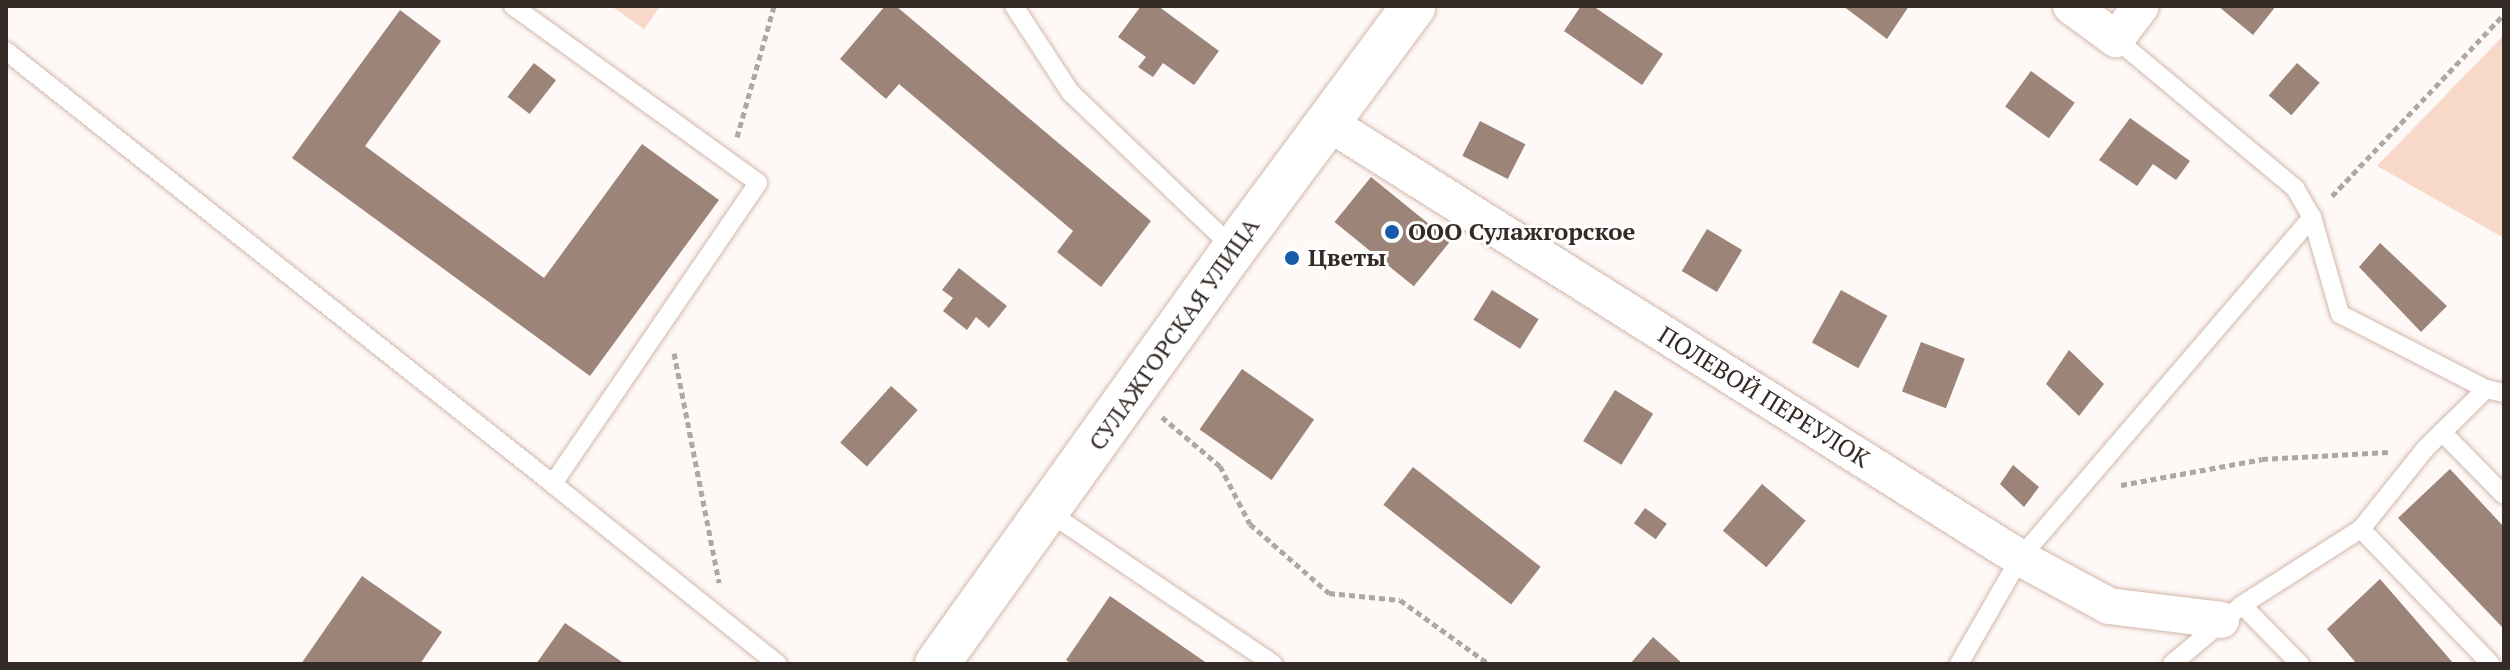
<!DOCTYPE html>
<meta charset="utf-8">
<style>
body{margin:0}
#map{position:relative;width:2510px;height:670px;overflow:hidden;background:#fef8f6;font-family:"PT Serif",serif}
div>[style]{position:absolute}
.green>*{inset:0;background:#f8d8c9}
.building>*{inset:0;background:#9d8478;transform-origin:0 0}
.path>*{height:5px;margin-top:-2.5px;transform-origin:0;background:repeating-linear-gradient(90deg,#aea7a4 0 6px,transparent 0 10px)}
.roads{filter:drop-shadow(0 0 2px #d2b7aa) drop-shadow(0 0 2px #d2b7aa)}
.lane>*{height:18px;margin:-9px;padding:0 9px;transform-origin:9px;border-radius:9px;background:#fff}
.street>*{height:36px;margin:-18px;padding:0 18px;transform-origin:18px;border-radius:18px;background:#fff}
.secondary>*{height:44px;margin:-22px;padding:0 22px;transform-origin:22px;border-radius:22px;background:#fff}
.dots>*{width:22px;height:22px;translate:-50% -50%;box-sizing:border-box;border:4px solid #fff;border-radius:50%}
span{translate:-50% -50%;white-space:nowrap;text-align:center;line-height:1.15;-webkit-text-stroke:6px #fff;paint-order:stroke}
.poi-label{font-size:24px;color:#352b26;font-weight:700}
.left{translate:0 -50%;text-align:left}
.street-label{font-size:24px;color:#352b26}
.frame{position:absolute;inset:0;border:8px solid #352b26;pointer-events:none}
</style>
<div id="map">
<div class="green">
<div style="clip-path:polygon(611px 6px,660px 6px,644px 29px)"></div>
<div style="clip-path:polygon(2504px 35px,2504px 238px,2377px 166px)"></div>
</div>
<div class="building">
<div style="clip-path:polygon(885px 6px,896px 6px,1151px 221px,1101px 287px,1057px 252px,1073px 231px,899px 84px,886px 99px,840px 59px)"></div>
<div style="clip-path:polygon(1141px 6px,1158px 6px,1219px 51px,1194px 85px,1163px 63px,1153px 77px,1138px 67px,1146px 57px,1118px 37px)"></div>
<div style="clip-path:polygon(1581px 6px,1593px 6px,1663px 54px,1642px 85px,1564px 31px)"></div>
<div style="clip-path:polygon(1843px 6px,1909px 6px,1887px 39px)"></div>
<div style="clip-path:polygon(2218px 6px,2276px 6px,2253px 35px)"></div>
<div style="clip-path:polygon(400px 10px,441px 41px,365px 146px,544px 278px,642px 144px,719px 200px,590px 376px,292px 158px)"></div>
<div style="left:534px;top:63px;width:28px;height:43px;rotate:38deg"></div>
<div style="left:2297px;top:63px;width:30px;height:43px;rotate:41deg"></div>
<div style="left:2031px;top:71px;width:54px;height:44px;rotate:36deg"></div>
<div style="clip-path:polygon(2130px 118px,2190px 161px,2176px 180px,2153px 164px,2137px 186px,2099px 160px)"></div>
<div style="left:1480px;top:121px;width:51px;height:39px;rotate:27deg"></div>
<div style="left:1371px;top:177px;width:102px;height:58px;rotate:39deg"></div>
<div style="left:1707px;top:229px;width:41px;height:49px;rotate:31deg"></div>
<div style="clip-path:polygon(2380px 243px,2447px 306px,2421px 332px,2359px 267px)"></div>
<div style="clip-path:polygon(959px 268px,1007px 306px,989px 328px,976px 317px,967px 330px,943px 311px,953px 298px,942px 290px)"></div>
<div style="left:1492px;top:290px;width:55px;height:35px;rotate:32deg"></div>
<div style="left:1841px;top:290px;width:53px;height:60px;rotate:29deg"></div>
<div style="left:1921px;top:342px;width:47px;height:53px;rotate:21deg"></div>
<div style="clip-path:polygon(2069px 350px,2104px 384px,2079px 416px,2046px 384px)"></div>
<div style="left:1242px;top:369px;width:88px;height:74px;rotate:35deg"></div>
<div style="left:891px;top:386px;width:36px;height:76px;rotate:42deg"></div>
<div style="left:1615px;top:390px;width:45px;height:60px;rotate:32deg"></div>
<div style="clip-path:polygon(2013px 465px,2039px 487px,2024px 507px,2000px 484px)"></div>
<div style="left:1413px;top:467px;width:162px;height:48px;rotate:38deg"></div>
<div style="clip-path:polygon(2450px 469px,2504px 527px,2504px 629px,2398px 518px)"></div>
<div style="left:1762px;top:484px;width:57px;height:61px;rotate:40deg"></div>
<div style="left:1645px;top:508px;width:27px;height:19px;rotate:36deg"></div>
<div style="clip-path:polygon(362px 576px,442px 632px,420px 664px,301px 664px)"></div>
<div style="clip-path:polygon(2380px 579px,2454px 664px,2357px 664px,2327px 629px)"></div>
<div style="clip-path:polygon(1110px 596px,1208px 664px,1072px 664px,1066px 660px)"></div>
<div style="clip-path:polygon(565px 623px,625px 664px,536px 664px)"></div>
<div style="clip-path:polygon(1653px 637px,1683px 664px,1630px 664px)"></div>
</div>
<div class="path">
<div style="left:737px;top:137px;width:136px;rotate:-74.2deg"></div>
<div style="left:2332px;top:196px;width:250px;rotate:-46.6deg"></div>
<div style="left:674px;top:353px;width:234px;rotate:78.9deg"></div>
<div style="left:1162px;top:417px;width:76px;rotate:40.2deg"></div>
<div style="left:1220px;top:466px;width:65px;rotate:62.7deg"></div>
<div style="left:1250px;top:524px;width:105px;rotate:41.1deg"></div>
<div style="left:1329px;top:593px;width:71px;rotate:5.6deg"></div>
<div style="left:1400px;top:600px;width:110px;rotate:35.7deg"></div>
<div style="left:2121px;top:485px;width:143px;rotate:-10.4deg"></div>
<div style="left:2262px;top:459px;width:126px;rotate:-3.2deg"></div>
</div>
<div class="roads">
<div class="lane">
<div style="left:513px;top:6px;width:302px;rotate:35.8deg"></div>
<div style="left:758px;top:183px;width:364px;rotate:124.3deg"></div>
<div style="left:553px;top:484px;width:288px;rotate:38.7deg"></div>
<div style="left:1014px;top:6px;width:104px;rotate:56.8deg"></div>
<div style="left:1071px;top:93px;width:226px;rotate:43.7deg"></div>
<div style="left:2116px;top:39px;width:233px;rotate:39.8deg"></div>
<div style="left:2295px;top:188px;width:34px;rotate:60deg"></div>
<div style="left:2312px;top:217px;width:101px;rotate:73.9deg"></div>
<div style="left:2340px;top:314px;width:164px;rotate:27.2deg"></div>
<div style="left:6px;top:51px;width:698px;rotate:38.36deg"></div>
<div style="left:2442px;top:432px;width:88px;rotate:45.5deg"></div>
<div style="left:1047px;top:511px;width:273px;rotate:34.1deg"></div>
<div style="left:2361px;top:529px;width:187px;rotate:46.1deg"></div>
<div style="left:2242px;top:605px;width:83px;rotate:45.5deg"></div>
<div style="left:1959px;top:664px;width:122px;rotate:-60.1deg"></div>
<div style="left:2020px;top:558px;width:449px;rotate:-49.4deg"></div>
<div style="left:2172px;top:664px;width:92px;rotate:-40.1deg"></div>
<div style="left:2242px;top:605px;width:141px;rotate:-32.6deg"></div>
<div style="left:2361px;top:529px;width:102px;rotate:-51.3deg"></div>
<div style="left:2425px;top:449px;width:86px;rotate:-44.5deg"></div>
<div style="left:2486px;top:389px;width:18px;rotate:13deg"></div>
</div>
<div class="street">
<div style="left:2071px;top:6px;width:56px;rotate:36.3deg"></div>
<div style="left:2116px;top:39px;width:41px;rotate:-52.9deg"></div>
<div style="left:1327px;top:122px;width:819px;rotate:32.18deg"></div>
<div style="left:2020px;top:558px;width:101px;rotate:28.3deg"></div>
<div style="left:2109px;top:606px;width:113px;rotate:7.1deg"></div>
</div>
<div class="secondary">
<div style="left:937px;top:664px;width:510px;rotate:-54.41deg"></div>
<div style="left:1234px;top:249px;width:302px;rotate:-53.5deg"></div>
</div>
</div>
<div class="dots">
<div style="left:1392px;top:232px;background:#165aaa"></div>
<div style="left:1292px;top:258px;background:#165aaa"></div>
</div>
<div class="poi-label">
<span class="left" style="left:1408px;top:232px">ООО Сулажгорское</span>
<span class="left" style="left:1308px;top:258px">Цветы</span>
</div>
<div class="street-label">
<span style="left:1174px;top:334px;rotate:-55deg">СУЛАЖГОРСКАЯ УЛИЦА</span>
<span style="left:1764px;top:397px;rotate:32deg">ПОЛЕВОЙ ПЕРЕУЛОК</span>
</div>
<div class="frame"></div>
</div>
